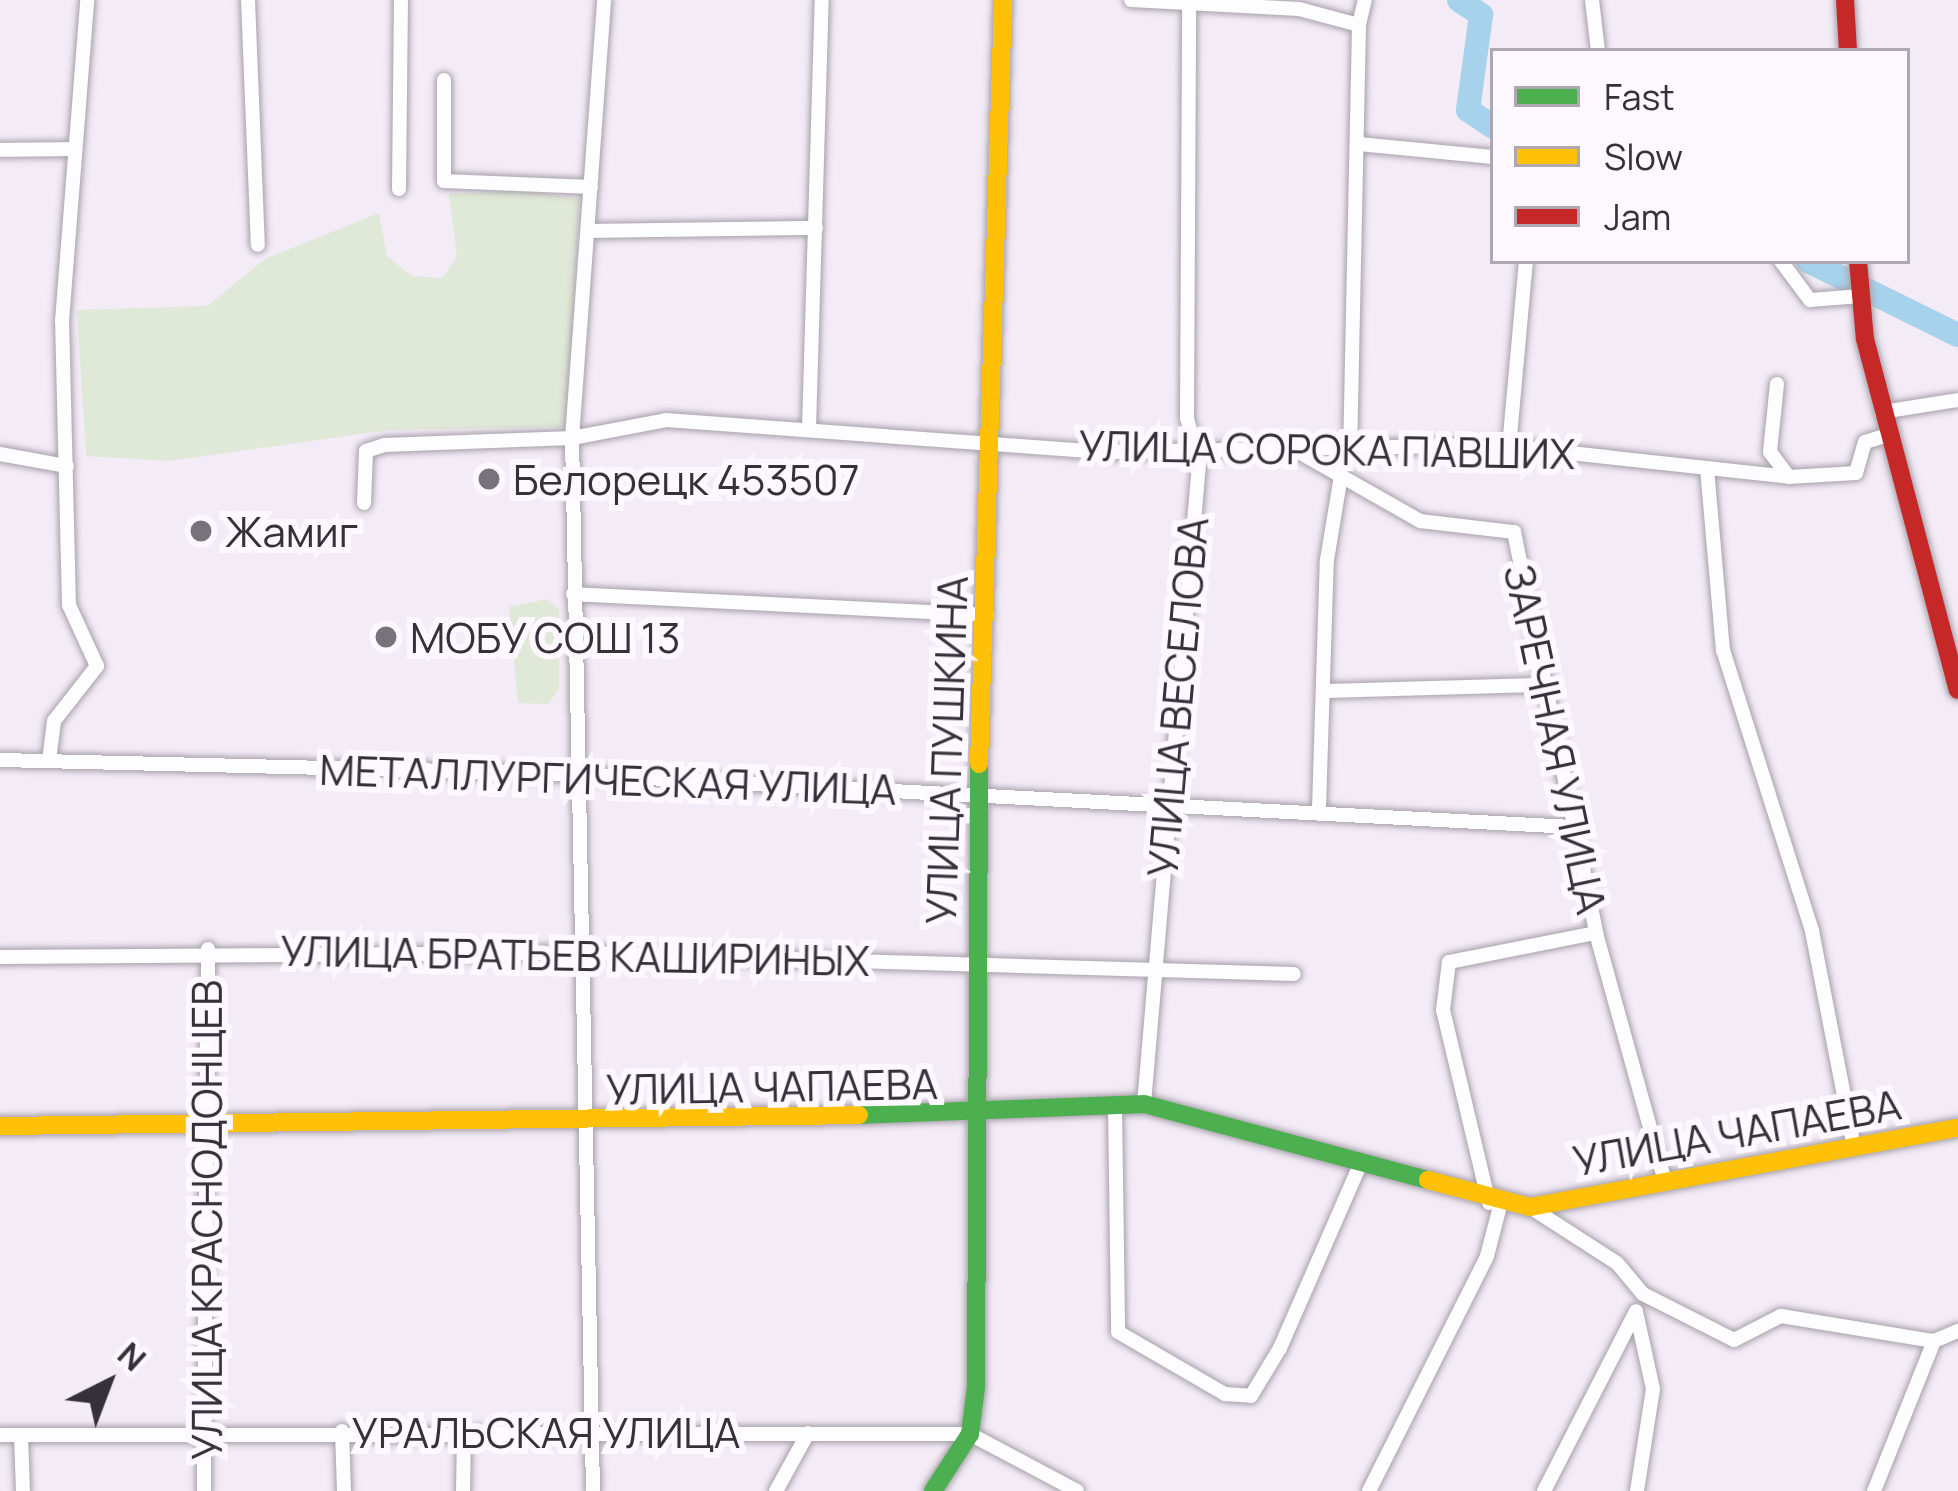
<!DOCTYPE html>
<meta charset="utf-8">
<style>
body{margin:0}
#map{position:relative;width:1958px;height:1491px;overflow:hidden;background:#f3ebf6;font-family:Manrope,sans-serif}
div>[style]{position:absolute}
.green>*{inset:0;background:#e0e8d7}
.river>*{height:24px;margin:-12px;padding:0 12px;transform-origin:12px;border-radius:12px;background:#a7d2eb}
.roads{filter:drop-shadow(0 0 3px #a7a1aa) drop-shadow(0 0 3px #a7a1aa)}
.street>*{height:14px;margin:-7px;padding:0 7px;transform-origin:7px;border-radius:7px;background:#fdfcfe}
.fast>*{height:18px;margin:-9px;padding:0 9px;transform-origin:9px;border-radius:9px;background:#4caf50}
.slow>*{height:18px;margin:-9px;padding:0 9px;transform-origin:9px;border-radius:9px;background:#ffc107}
.jam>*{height:18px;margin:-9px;padding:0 9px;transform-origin:9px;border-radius:9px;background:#c62828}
.dots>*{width:33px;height:33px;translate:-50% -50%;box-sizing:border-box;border:6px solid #fdf7ff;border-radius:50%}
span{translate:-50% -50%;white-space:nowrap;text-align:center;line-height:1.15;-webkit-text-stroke:12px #fdf7ff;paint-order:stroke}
.street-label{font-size:42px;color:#363138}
.poi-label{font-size:42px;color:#363138}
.left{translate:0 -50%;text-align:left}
.legend{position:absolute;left:1490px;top:48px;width:420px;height:216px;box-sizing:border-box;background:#fdf7ff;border:3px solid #ada8af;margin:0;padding:15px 21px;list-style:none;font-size:36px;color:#363138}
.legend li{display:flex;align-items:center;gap:24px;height:60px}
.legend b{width:60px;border:3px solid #ada8af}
.north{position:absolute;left:48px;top:1323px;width:120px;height:120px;-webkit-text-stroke:9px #fdf7ff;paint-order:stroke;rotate:42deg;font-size:33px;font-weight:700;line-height:48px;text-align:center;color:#363138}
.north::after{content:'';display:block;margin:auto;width:42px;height:54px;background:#363138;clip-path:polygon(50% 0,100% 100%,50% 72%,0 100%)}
</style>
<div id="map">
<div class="green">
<div style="clip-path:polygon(524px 191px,579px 199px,568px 427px,389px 430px,169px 461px,86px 456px,77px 310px,207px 306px,265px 259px,379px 213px,387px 256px,412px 276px,442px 278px,457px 257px,449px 194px)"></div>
<div style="clip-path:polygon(547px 599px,559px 609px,559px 689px,548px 704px,518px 703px,509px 607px)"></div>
</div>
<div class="river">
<div style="left:1459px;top:0;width:27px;rotate:34deg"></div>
<div style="left:1481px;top:15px;width:96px;rotate:97.8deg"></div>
<div style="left:1468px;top:110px;width:30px;rotate:34deg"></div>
<div style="left:1808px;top:261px;width:167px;rotate:26.3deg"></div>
</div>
<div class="roads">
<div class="street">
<div style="left:248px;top:0;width:245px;rotate:87.7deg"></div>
<div style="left:1131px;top:0;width:168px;rotate:3.1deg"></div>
<div style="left:1299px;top:9px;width:62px;rotate:14.9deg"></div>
<div style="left:1359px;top:25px;width:422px;rotate:91.2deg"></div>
<div style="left:1592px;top:0;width:51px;rotate:83.3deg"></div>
<div style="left:1359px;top:25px;width:26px;rotate:-77deg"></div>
<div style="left:444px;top:80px;width:101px;rotate:90deg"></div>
<div style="left:444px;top:181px;width:147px;rotate:2.3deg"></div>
<div style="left:1358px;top:144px;width:136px;rotate:5.5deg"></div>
<div style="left:0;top:150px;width:70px;rotate:-0.8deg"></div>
<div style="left:399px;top:189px;width:189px;rotate:-89.4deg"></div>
<div style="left:591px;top:231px;width:225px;rotate:-0.8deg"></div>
<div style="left:1781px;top:261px;width:49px;rotate:53.4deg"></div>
<div style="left:1810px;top:300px;width:51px;rotate:-4.5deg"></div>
<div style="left:1777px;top:384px;width:68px;rotate:95.9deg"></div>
<div style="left:1770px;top:452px;width:31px;rotate:53deg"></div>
<div style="left:1882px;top:412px;width:77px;rotate:-9deg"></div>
<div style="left:809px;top:428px;width:428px;rotate:-88.3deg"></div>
<div style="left:1509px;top:447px;width:187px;rotate:-84.8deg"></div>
<div style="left:1297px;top:451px;width:142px;rotate:29.6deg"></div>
<div style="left:1420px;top:521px;width:95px;rotate:6.7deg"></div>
<div style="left:1514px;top:532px;width:409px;rotate:78.4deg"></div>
<div style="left:1596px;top:933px;width:255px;rotate:74.5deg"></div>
<div style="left:0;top:454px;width:68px;rotate:10.2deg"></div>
<div style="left:1707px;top:468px;width:183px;rotate:85deg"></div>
<div style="left:1723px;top:650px;width:295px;rotate:72.4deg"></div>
<div style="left:1812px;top:931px;width:220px;rotate:79deg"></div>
<div style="left:364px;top:503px;width:52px;rotate:-87.8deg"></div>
<div style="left:366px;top:451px;width:19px;rotate:-18deg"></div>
<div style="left:384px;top:445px;width:188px;rotate:-2.1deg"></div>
<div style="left:572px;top:438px;width:96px;rotate:-10.8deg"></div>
<div style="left:666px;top:420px;width:441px;rotate:4.2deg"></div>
<div style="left:1106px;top:452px;width:390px;rotate:-1deg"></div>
<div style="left:1496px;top:445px;width:295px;rotate:6.2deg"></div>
<div style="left:1789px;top:477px;width:67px;rotate:-3.4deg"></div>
<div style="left:1856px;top:473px;width:32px;rotate:-74deg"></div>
<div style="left:1865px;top:442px;width:24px;rotate:-17deg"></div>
<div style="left:573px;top:594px;width:414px;rotate:2.9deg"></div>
<div style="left:1324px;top:691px;width:215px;rotate:-1.6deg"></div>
<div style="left:0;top:760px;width:571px;rotate:1.4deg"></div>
<div style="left:571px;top:774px;width:1003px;rotate:3.03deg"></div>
<div style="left:49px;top:761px;width:40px;rotate:-82.9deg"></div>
<div style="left:54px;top:721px;width:70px;rotate:-52deg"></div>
<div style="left:97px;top:666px;width:67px;rotate:-114.7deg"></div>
<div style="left:69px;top:605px;width:284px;rotate:-91.4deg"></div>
<div style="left:62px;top:321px;width:322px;rotate:-85.5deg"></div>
<div style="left:1319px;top:808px;width:248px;rotate:-88.2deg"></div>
<div style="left:1327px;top:560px;width:86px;rotate:-80.6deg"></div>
<div style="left:0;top:957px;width:580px;rotate:-0.4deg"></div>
<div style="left:580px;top:953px;width:714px;rotate:1.68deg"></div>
<div style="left:1144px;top:1104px;width:642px;rotate:-85.09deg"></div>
<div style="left:1199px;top:464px;width:48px;rotate:-104.6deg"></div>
<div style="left:1187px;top:418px;width:414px;rotate:-89.7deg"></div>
<div style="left:1115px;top:1106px;width:226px;rotate:89.2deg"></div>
<div style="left:1118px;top:1332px;width:124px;rotate:30.1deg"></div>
<div style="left:1225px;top:1394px;width:26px;rotate:4deg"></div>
<div style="left:1251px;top:1396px;width:56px;rotate:-58.9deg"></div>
<div style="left:1280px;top:1348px;width:202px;rotate:-66.4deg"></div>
<div style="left:1489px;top:1203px;width:198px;rotate:-103.4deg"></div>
<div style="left:1443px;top:1010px;width:48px;rotate:-82.9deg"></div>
<div style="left:1449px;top:962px;width:150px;rotate:-11.2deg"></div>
<div style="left:1530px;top:1207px;width:103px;rotate:32.8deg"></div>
<div style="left:1617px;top:1263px;width:40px;rotate:50deg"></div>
<div style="left:1643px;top:1294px;width:102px;rotate:26.8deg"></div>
<div style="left:1734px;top:1340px;width:53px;rotate:-27.1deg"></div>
<div style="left:1781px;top:1316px;width:155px;rotate:9.3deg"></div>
<div style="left:342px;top:1431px;width:60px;rotate:88.1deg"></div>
<div style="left:0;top:1435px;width:970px;rotate:-0.06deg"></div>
<div style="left:970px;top:1434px;width:121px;rotate:28deg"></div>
<div style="left:21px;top:1435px;width:56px;rotate:88deg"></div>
<div style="left:204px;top:1491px;width:542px;rotate:-89.58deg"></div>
<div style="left:463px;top:1491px;width:58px;rotate:-89deg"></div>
<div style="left:593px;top:1491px;width:1053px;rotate:-91.14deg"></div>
<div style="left:572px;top:438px;width:439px;rotate:-85.8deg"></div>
<div style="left:776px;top:1491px;width:66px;rotate:-61.1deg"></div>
<div style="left:1369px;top:1491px;width:263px;rotate:-63.3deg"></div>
<div style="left:1487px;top:1256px;width:52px;rotate:-75.4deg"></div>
<div style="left:1544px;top:1491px;width:202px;rotate:-62.9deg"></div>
<div style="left:1637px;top:1491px;width:103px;rotate:-81.1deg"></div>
<div style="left:1653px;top:1389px;width:75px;rotate:-102.4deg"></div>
<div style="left:1874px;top:1491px;width:162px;rotate:-68.2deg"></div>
<div style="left:1934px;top:1341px;width:26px;rotate:-23deg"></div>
</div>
<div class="fast">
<div style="left:859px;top:1115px;width:285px;rotate:-2.2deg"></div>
<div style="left:1144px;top:1104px;width:294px;rotate:15deg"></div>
<div style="left:933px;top:1491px;width:68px;rotate:-57deg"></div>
<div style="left:970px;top:1434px;width:47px;rotate:-82.7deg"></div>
<div style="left:976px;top:1387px;width:623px;rotate:-89.72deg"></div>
</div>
<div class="slow">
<div style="left:979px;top:764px;width:764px;rotate:-88.2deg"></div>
<div style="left:0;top:1126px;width:859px;rotate:-0.73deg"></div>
<div style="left:1428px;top:1180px;width:106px;rotate:14.8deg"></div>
<div style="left:1530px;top:1207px;width:435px;rotate:-10.5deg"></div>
</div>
<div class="jam">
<div style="left:1845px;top:0;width:51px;rotate:86.6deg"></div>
<div style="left:1858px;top:261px;width:78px;rotate:84.9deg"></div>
<div style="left:1865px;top:339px;width:363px;rotate:75.2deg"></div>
</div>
</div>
<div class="dots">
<div style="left:489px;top:479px;background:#78727a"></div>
<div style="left:201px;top:531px;background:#78727a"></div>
<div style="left:386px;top:637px;background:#78727a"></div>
</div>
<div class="street-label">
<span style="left:1327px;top:449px;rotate:1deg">УЛИЦА СОРОКА ПАВШИХ</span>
<span style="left:1177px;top:697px;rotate:-85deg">УЛИЦА ВЕСЕЛОВА</span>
<span style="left:1556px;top:739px;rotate:78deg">ЗАРЕЧНАЯ УЛИЦА</span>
<span style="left:946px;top:750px;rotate:-88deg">УЛИЦА ПУШКИНА</span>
<span style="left:608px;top:779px;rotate:2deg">МЕТАЛЛУРГИЧЕСКАЯ УЛИЦА</span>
<span style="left:575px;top:955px;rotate:1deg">УЛИЦА БРАТЬЕВ КАШИРИНЫХ</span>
<span style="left:772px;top:1086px;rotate:-1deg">УЛИЦА ЧАПАЕВА</span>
<span style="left:1737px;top:1132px;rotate:-10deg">УЛИЦА ЧАПАЕВА</span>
<span style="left:206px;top:1220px;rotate:-90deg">УЛИЦА КРАСНОДОНЦЕВ</span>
<span style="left:546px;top:1432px">УРАЛЬСКАЯ УЛИЦА</span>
</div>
<div class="poi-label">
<span class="left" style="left:513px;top:479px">Белорецк 453507</span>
<span class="left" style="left:225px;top:531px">Жамиг</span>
<span class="left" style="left:410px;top:637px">МОБУ СОШ 13</span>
</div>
<ul class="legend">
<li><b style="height:15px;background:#4caf50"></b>Fast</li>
<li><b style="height:15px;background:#ffc107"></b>Slow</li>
<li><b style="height:15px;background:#c62828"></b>Jam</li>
</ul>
<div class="north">N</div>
</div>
